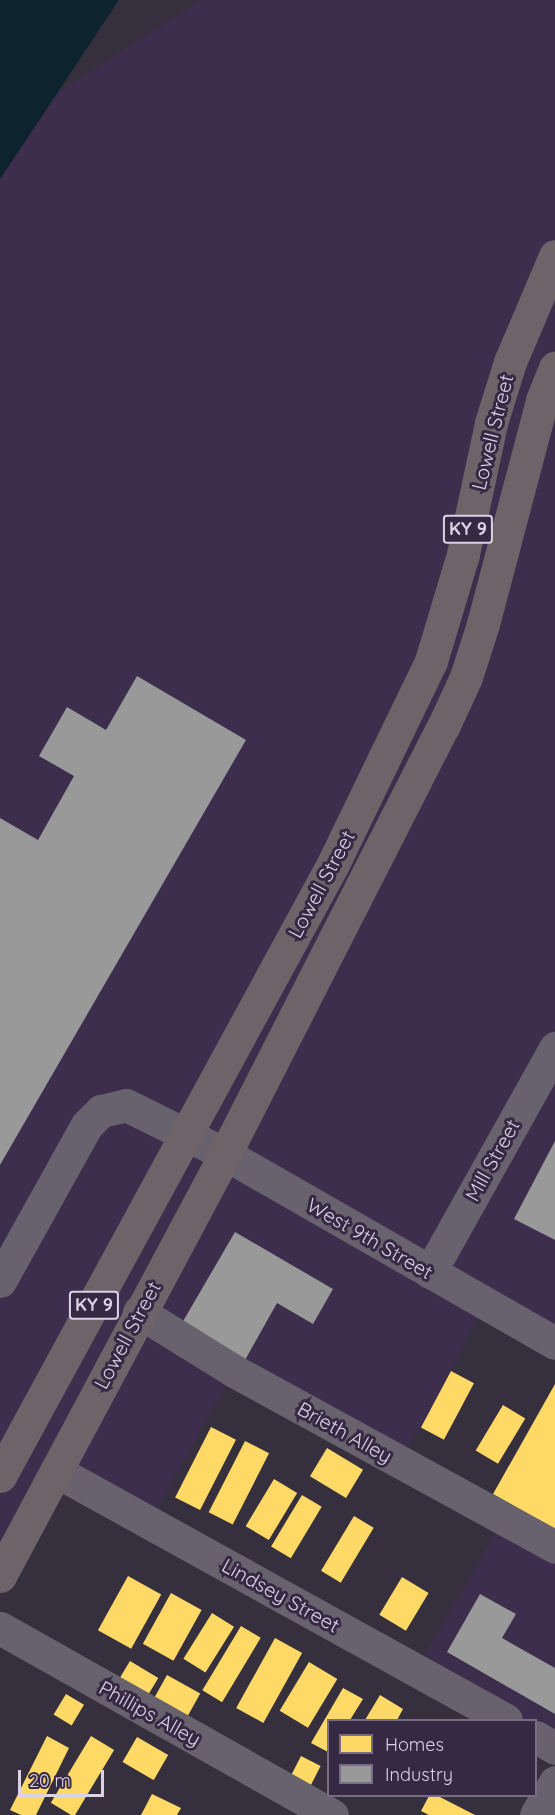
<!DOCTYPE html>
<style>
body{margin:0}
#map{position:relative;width:555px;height:1815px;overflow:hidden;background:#362f3e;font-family:Quicksand,sans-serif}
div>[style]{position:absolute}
.built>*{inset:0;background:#3d2e4d}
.water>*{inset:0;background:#0d242f}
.homes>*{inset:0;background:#ffd966;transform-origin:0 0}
.industry>*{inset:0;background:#999}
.minor>*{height:33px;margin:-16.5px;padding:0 16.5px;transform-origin:16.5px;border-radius:16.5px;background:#67626d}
.major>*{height:33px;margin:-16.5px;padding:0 16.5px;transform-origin:16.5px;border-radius:16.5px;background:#6e6368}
span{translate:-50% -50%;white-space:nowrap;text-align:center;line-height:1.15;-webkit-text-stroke:6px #362944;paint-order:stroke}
.shield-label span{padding:2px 4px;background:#362944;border:2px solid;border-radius:4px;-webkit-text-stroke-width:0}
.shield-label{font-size:18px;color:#dbd3e5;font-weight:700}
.street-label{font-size:20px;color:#dbd3e5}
.legend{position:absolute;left:327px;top:1719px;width:210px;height:78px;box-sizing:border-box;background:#362944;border:2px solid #786d84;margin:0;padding:8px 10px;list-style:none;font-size:18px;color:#dbd3e5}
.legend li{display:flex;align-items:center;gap:12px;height:30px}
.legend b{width:30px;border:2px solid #786d84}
.scale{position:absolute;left:18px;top:1770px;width:86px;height:27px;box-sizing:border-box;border:3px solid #dbd3e5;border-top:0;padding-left:8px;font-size:18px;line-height:21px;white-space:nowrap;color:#dbd3e5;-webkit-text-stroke:4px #362944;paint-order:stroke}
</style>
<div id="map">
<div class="built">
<div style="clip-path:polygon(201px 0,555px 0,555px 1343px,484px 1306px,421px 1427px,401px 1455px,234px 1371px,149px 1523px,56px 1471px,0 1576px,0 179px,59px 92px)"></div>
<div style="clip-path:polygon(555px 1384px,555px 1748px,536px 1737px,536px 1720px,506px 1720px,416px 1670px,504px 1519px,493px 1494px)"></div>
</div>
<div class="water">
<div style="clip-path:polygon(0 0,119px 0,0 179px)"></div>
</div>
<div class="homes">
<div style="left:451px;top:1371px;width:26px;height:64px;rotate:28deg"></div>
<div style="clip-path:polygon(555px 1384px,555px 1529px,493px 1494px)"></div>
<div style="left:503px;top:1405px;width:26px;height:53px;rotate:31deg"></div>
<div style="left:211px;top:1427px;width:28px;height:79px;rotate:27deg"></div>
<div style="left:245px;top:1441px;width:27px;height:80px;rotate:27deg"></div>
<div style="left:327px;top:1448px;width:42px;height:33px;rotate:31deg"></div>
<div style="left:274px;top:1479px;width:27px;height:55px;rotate:31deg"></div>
<div style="left:302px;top:1495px;width:23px;height:60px;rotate:31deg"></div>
<div style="left:354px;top:1516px;width:23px;height:64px;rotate:31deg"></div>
<div style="left:128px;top:1576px;width:38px;height:62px;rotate:29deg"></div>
<div style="left:402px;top:1577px;width:31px;height:44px;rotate:31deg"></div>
<div style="left:171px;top:1593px;width:35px;height:58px;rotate:29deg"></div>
<div style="left:212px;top:1613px;width:26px;height:54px;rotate:32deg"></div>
<div style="left:241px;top:1626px;width:23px;height:75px;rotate:31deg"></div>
<div style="left:275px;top:1638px;width:31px;height:80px;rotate:29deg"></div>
<div style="left:130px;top:1661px;width:33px;height:29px;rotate:31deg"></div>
<div style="left:309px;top:1662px;width:33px;height:57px;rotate:31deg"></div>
<div style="left:167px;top:1675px;width:38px;height:39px;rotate:29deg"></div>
<div style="clip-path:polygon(343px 1688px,363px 1699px,350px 1720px,328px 1720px,328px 1752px,311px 1743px)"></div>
<div style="left:66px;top:1694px;width:21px;height:24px;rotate:31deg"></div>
<div style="clip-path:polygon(380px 1695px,403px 1709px,397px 1720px,365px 1720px)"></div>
<div style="clip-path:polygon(47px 1736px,69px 1748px,36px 1815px,21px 1815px,10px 1810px)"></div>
<div style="left:91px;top:1736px;width:27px;height:78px;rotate:31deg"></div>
<div style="left:137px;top:1737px;width:36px;height:29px;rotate:30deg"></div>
<div style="left:301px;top:1756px;width:22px;height:34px;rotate:27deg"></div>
<div style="clip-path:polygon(152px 1794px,181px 1808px,177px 1815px,141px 1815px)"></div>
<div style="clip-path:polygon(429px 1796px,438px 1796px,475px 1815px,429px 1815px,421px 1811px)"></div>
</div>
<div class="industry">
<div style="clip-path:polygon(137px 676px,246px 740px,0 1165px,0 818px,38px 840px,74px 776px,39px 756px,67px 707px,106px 730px)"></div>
<div style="clip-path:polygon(555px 1141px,555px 1240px,514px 1219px)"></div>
<div style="clip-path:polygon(235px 1232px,333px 1289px,313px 1324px,277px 1303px,245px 1360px,182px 1323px)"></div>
<div style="clip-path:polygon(480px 1594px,516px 1614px,502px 1638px,555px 1668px,555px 1714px,447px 1652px)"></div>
</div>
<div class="minor">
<div style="left:430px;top:1272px;width:257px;rotate:-60.8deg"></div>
<div style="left:0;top:1281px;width:179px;rotate:-60.9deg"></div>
<div style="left:87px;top:1125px;width:20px;rotate:-45deg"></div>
<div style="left:101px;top:1111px;width:26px;rotate:-13deg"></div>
<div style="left:126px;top:1105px;width:110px;rotate:26.3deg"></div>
<div style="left:225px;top:1154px;width:380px;rotate:29.8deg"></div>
<div style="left:139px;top:1312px;width:112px;rotate:31.8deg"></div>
<div style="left:234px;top:1371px;width:366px;rotate:28.7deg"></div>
<div style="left:56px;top:1471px;width:514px;rotate:28.96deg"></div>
<div style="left:0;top:1628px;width:381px;rotate:29.4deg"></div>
<div style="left:536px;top:1737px;width:22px;rotate:30deg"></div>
<div style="left:536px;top:1815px;width:38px;rotate:-60deg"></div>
</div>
<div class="major">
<div style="left:0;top:1476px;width:697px;rotate:-61.45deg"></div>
<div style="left:333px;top:864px;width:225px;rotate:-64.2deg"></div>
<div style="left:431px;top:661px;width:112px;rotate:-73.3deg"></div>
<div style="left:463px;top:554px;width:134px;rotate:-77.9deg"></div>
<div style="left:491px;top:423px;width:64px;rotate:-72.7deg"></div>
<div style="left:510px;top:362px;width:115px;rotate:-67deg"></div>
<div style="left:0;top:1576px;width:478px;rotate:-61.9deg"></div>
<div style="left:225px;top:1154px;width:479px;rotate:-63deg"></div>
<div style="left:443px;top:727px;width:55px;rotate:-65.3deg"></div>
<div style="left:466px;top:677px;width:56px;rotate:-72.2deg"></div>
<div style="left:483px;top:624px;width:232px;rotate:-75.2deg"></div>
<div style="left:542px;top:400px;width:35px;rotate:-68deg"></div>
</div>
<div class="shield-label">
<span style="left:468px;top:529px">KY 9</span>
<span style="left:94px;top:1305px">KY 9</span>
</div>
<div class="street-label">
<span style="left:492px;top:432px;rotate:-76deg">Lowell Street</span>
<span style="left:321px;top:884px;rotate:-62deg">Lowell Street</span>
<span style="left:492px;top:1160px;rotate:-61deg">Mill Street</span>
<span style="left:370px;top:1238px;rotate:30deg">West 9th Street</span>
<span style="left:127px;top:1335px;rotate:-62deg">Lowell Street</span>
<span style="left:345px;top:1432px;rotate:29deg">Brieth Alley</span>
<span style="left:281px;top:1595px;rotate:29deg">Lindsey Street</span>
<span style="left:150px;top:1713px;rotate:29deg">Phillips Alley</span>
</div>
<ul class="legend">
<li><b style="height:16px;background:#ffd966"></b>Homes</li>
<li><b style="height:16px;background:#999"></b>Industry</li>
</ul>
<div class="scale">20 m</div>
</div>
